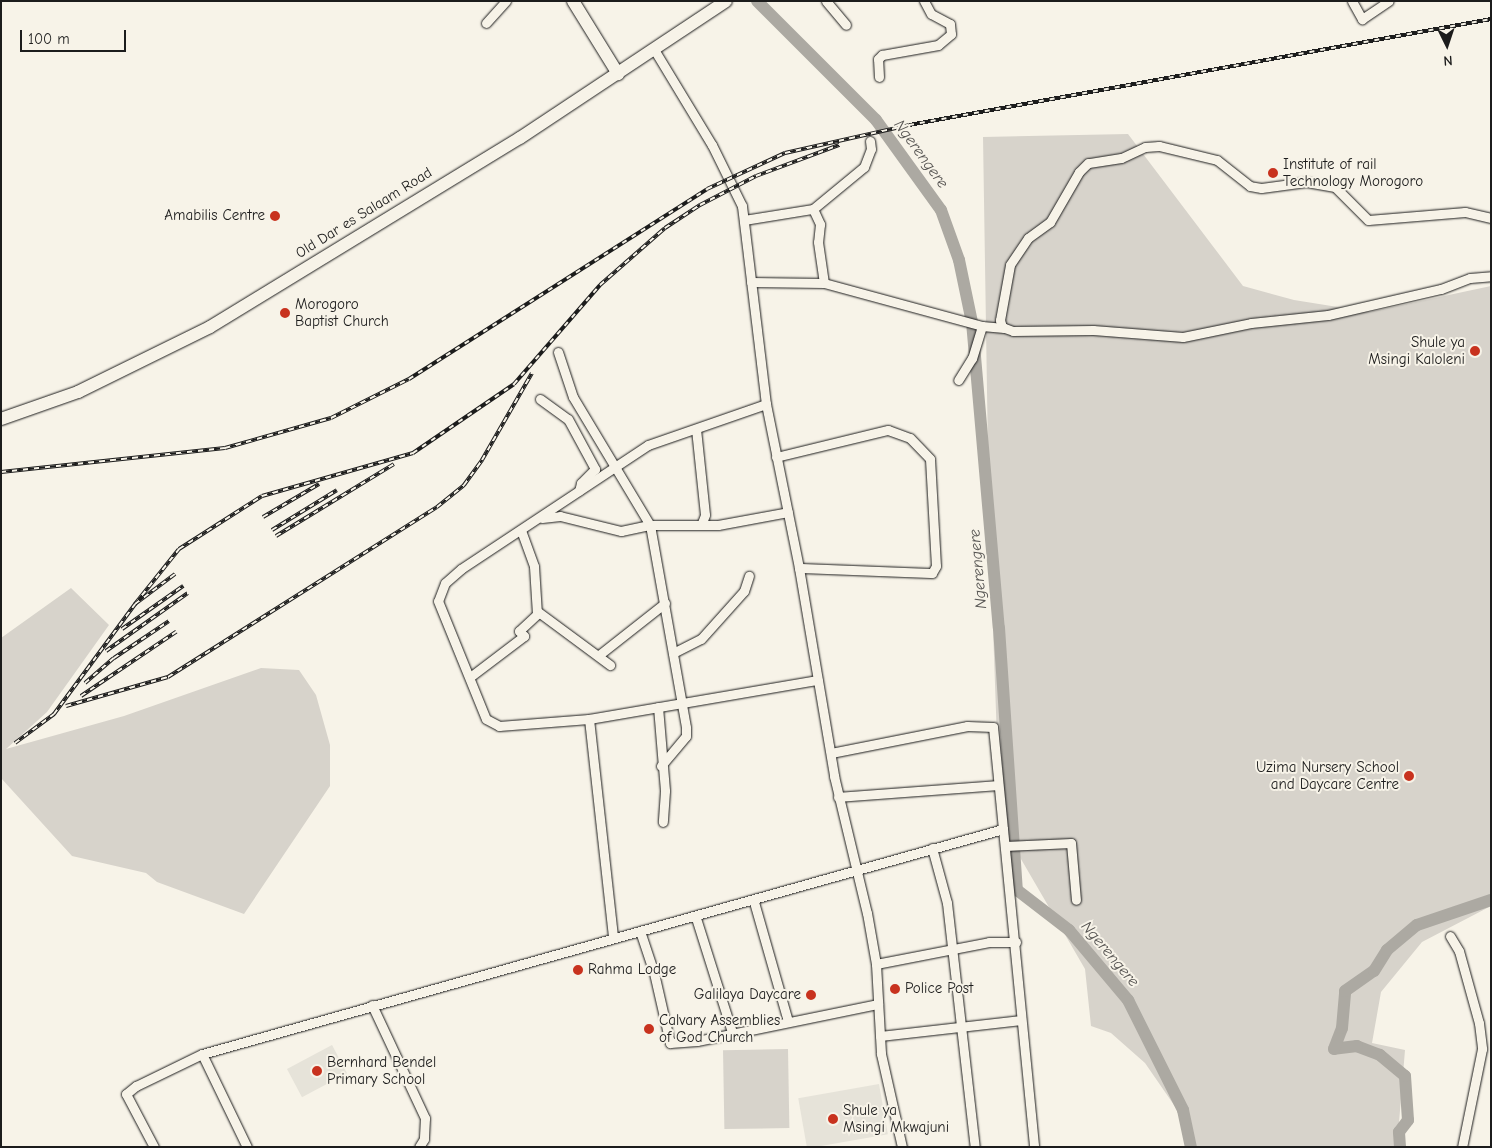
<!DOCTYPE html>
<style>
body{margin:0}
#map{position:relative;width:1492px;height:1148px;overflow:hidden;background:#f7f3e8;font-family:"Comic Neue",sans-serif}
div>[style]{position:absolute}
.built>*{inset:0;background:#e6e3d9;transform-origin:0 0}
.green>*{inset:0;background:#d7d3cb;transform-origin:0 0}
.river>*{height:12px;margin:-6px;padding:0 6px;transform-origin:6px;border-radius:6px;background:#aca9a2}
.roads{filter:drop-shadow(0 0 1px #1c1c1c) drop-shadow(0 0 1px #1c1c1c)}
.street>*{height:9px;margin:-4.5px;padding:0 4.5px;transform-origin:4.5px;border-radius:4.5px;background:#f7f3e8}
.secondary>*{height:12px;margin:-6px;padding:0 6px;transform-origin:6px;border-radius:6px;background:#f7f3e8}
.rail>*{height:4px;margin-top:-2px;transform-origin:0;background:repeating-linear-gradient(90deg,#f7f3e8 0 5.5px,#1c1c1c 0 11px);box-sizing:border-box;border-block:1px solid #1c1c1c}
.dots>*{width:14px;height:14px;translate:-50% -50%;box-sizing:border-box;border:2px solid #f7f3e8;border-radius:50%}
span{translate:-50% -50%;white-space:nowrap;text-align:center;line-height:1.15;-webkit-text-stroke:4px #f7f3e8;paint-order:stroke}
.poi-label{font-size:15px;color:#1c1c1c}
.left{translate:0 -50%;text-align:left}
.right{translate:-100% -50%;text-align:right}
.street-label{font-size:15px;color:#1c1c1c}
.water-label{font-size:16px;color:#565452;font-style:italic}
.frame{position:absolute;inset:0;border:2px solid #1c1c1c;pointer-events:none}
.north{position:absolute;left:1422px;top:20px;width:50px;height:50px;-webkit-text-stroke:4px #f7f3e8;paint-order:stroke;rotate:176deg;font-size:14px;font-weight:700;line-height:20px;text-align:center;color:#1c1c1c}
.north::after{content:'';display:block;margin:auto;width:18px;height:22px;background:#1c1c1c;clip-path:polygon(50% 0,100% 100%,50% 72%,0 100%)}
.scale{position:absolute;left:20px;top:30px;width:106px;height:22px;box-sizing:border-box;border:2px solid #1c1c1c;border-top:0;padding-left:6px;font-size:15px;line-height:18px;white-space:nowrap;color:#1c1c1c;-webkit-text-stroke:4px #f7f3e8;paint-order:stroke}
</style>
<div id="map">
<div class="built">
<div style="left:332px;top:1045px;width:32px;height:51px;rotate:62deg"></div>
<div style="left:879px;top:1084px;width:51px;height:82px;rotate:80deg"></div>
</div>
<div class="green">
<div style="clip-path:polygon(1128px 134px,1243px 286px,1294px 300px,1369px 312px,1491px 286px,1491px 906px,1422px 942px,1381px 992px,1372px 1043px,1405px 1050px,1397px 1147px,1194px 1147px,1185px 1121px,1145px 1063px,1111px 1033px,1091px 1026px,1085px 969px,1000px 823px,989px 517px,983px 137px)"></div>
<div style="clip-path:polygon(71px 588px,109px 625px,47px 712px,6px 749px,124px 716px,261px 668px,299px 670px,316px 695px,330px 745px,330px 786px,244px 914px,157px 882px,146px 873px,72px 856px,1px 778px,1px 638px)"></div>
<div style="left:788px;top:1049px;width:79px;height:65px;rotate:89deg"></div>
</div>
<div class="river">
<div style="left:757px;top:1px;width:168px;rotate:45deg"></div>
<div style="left:876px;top:120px;width:111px;rotate:54.2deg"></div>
<div style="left:941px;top:210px;width:53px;rotate:70.2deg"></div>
<div style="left:959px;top:260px;width:63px;rotate:78.2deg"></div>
<div style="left:972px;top:322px;width:307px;rotate:85deg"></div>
<div style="left:999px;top:628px;width:263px;rotate:86.1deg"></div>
<div style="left:1017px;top:890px;width:66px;rotate:37.6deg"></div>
<div style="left:1069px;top:930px;width:92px;rotate:49.9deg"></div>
<div style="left:1128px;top:1000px;width:123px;rotate:63.4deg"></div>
<div style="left:1183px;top:1110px;width:38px;rotate:78deg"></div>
<div style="left:1400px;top:1147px;width:15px;rotate:-94deg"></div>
<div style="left:1399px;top:1132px;width:15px;rotate:-53deg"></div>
<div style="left:1408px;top:1120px;width:44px;rotate:-93.9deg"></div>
<div style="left:1405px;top:1076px;width:33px;rotate:-140deg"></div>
<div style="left:1380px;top:1055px;width:25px;rotate:-159deg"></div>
<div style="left:1357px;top:1046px;width:23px;rotate:173deg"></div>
<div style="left:1334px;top:1049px;width:22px;rotate:-69deg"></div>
<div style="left:1342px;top:1028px;width:37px;rotate:-85deg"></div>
<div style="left:1345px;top:991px;width:35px;rotate:-35deg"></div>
<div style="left:1374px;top:971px;width:25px;rotate:-58deg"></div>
<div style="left:1387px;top:950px;width:39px;rotate:-40deg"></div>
<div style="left:1417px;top:925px;width:78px;rotate:-18.7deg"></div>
</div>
<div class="roads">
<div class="street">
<div style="left:826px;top:1px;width:31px;rotate:50deg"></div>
<div style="left:1352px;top:1px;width:21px;rotate:61deg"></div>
<div style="left:1362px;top:19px;width:32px;rotate:-34deg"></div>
<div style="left:486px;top:23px;width:30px;rotate:-48deg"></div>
<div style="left:655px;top:51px;width:110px;rotate:58.8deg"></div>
<div style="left:712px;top:145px;width:68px;rotate:63.8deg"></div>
<div style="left:742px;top:206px;width:199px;rotate:83.1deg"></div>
<div style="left:766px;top:404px;width:167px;rotate:78.6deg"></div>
<div style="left:799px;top:568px;width:211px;rotate:80.4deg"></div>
<div style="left:834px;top:776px;width:141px;rotate:76.5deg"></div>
<div style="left:867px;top:913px;width:52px;rotate:80deg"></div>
<div style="left:876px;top:964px;width:90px;rotate:86.8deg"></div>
<div style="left:881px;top:1054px;width:95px;rotate:77.3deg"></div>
<div style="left:879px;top:77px;width:18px;rotate:-93deg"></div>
<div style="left:878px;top:59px;width:6px;rotate:-45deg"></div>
<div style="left:882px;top:55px;width:57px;rotate:-10.1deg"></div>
<div style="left:938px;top:45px;width:17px;rotate:-40deg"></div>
<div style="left:951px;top:34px;width:10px;rotate:-96deg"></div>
<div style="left:950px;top:24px;width:21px;rotate:-152deg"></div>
<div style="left:931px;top:14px;width:15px;rotate:-118deg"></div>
<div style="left:813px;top:209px;width:17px;rotate:65deg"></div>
<div style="left:820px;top:224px;width:18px;rotate:96deg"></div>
<div style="left:818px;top:242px;width:41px;rotate:81.7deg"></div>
<div style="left:1491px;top:218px;width:27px;rotate:-167deg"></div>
<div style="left:1465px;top:212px;width:97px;rotate:175.3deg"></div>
<div style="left:1368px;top:220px;width:47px;rotate:-135deg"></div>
<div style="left:1335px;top:187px;width:29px;rotate:-170deg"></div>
<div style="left:1306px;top:182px;width:45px;rotate:172.4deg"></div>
<div style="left:1261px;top:188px;width:11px;rotate:-170deg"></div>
<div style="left:1250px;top:186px;width:42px;rotate:-141.8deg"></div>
<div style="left:1217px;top:160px;width:60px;rotate:-166.4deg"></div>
<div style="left:1159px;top:146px;width:14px;rotate:176deg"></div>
<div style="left:1145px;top:147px;width:26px;rotate:155deg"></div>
<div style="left:1121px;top:158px;width:33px;rotate:171deg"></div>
<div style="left:1088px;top:163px;width:13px;rotate:135deg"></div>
<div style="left:1079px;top:172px;width:58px;rotate:120.1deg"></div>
<div style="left:1050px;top:222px;width:27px;rotate:144deg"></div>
<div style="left:1028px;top:238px;width:32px;rotate:124deg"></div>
<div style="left:1010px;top:265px;width:56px;rotate:100.3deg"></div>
<div style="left:1000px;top:320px;width:7px;rotate:74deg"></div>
<div style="left:1002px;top:327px;width:12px;rotate:20deg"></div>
<div style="left:1013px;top:331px;width:80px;rotate:-0.7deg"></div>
<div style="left:1093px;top:330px;width:90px;rotate:4.4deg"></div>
<div style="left:1183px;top:337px;width:69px;rotate:-11.6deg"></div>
<div style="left:1251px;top:323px;width:77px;rotate:-5.9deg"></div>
<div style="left:1328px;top:315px;width:116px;rotate:-13deg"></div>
<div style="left:1441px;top:289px;width:31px;rotate:-21deg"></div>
<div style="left:1470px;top:278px;width:21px;rotate:-5deg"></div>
<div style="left:744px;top:220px;width:70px;rotate:-9.1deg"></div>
<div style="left:813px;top:209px;width:66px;rotate:-39.5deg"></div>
<div style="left:864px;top:167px;width:19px;rotate:-69deg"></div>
<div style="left:871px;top:149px;width:8px;rotate:-97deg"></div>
<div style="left:751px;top:282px;width:73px;rotate:0.8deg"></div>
<div style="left:824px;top:283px;width:164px;rotate:15.2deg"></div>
<div style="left:982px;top:326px;width:34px;rotate:107deg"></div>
<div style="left:972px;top:358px;width:26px;rotate:122deg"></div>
<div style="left:982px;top:326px;width:22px;rotate:5deg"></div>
<div style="left:558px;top:352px;width:47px;rotate:71.6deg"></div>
<div style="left:573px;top:397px;width:149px;rotate:59deg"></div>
<div style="left:650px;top:525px;width:206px;rotate:79.9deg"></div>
<div style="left:686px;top:728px;width:8px;rotate:90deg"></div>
<div style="left:686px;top:736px;width:39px;rotate:130deg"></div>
<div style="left:540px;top:399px;width:34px;rotate:36deg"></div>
<div style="left:568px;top:419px;width:57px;rotate:61.6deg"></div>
<div style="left:595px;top:469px;width:20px;rotate:135deg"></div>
<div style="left:581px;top:483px;width:8px;rotate:104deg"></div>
<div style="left:766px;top:404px;width:125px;rotate:160.8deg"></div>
<div style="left:648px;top:445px;width:224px;rotate:146.5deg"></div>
<div style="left:461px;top:569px;width:21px;rotate:139deg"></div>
<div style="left:445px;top:583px;width:19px;rotate:111deg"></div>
<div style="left:438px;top:601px;width:127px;rotate:67.9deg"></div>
<div style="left:486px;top:719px;width:15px;rotate:28deg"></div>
<div style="left:499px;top:726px;width:90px;rotate:-4.4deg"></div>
<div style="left:589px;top:719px;width:232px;rotate:-9.7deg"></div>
<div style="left:696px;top:429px;width:86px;rotate:84deg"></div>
<div style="left:705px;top:515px;width:9px;rotate:111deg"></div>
<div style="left:776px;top:457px;width:115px;rotate:-13.6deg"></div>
<div style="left:888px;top:430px;width:23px;rotate:20deg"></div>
<div style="left:910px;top:438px;width:29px;rotate:46deg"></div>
<div style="left:930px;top:459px;width:107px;rotate:86.8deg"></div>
<div style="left:936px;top:566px;width:8px;rotate:120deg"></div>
<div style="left:932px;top:573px;width:133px;rotate:-177.8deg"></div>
<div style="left:542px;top:518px;width:18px;rotate:-6deg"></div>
<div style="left:560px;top:516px;width:63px;rotate:13.8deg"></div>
<div style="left:621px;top:531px;width:30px;rotate:-12deg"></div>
<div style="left:650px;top:525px;width:68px"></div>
<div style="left:718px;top:525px;width:71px;rotate:-10.5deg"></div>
<div style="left:537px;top:611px;width:91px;rotate:36.5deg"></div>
<div style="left:673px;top:653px;width:31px;rotate:-27deg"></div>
<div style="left:701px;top:639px;width:64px;rotate:-48.1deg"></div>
<div style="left:744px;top:591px;width:16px;rotate:-72deg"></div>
<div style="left:599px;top:655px;width:84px;rotate:-38.2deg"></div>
<div style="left:470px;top:677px;width:68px;rotate:-37.2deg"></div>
<div style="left:524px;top:636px;width:7px;rotate:-135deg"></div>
<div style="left:519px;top:631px;width:25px;rotate:-43deg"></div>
<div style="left:537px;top:614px;width:48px;rotate:-93.6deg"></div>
<div style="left:534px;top:566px;width:38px;rotate:-110deg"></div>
<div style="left:658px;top:707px;width:84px;rotate:85.2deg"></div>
<div style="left:665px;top:791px;width:31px;rotate:94deg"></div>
<div style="left:589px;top:719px;width:220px;rotate:83.7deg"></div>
<div style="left:831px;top:753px;width:139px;rotate:-11.2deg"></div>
<div style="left:967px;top:726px;width:26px;rotate:2deg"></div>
<div style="left:993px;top:727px;width:422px;rotate:84.4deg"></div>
<div style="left:838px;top:797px;width:160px;rotate:-4.3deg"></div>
<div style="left:1005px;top:846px;width:66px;rotate:-2.6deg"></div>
<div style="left:1071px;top:843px;width:57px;rotate:85deg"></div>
<div style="left:932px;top:848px;width:57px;rotate:74.7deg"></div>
<div style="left:947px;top:903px;width:246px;rotate:83.5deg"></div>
<div style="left:754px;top:902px;width:124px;rotate:74.1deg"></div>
<div style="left:696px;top:918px;width:120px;rotate:72.5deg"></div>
<div style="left:640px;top:931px;width:44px;rotate:71.6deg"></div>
<div style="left:654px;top:973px;width:72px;rotate:77.1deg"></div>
<div style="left:670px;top:1043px;width:27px;rotate:-4deg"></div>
<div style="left:697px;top:1041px;width:185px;rotate:-11.6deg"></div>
<div style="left:1450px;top:936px;width:17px;rotate:59deg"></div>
<div style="left:1459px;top:951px;width:75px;rotate:74.5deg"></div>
<div style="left:1479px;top:1023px;width:26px;rotate:83deg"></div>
<div style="left:1482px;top:1049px;width:100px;rotate:101.5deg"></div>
<div style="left:876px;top:964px;width:115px;rotate:-11deg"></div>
<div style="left:989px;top:942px;width:27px"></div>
<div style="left:372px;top:1005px;width:125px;rotate:64.9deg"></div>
<div style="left:425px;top:1118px;width:21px;rotate:93deg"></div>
<div style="left:424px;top:1139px;width:9px;rotate:122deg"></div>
<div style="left:880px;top:1036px;width:142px;rotate:-6.5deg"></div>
<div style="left:202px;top:1054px;width:103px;rotate:64.2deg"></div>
<div style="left:154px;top:1147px;width:60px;rotate:-117.8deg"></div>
<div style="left:126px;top:1094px;width:13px;rotate:-39deg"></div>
<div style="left:136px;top:1086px;width:73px;rotate:-25.9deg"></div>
<div style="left:202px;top:1054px;width:832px;rotate:-15.69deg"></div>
</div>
<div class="secondary">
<div style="left:573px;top:1px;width:86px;rotate:58.3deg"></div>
<div style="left:1px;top:419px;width:82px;rotate:-19.3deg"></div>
<div style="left:78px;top:392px;width:147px;rotate:-26.2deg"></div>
<div style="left:210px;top:327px;width:363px;rotate:-31.4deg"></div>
<div style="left:520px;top:138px;width:247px;rotate:-33.6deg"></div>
</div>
</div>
<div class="rail">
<div style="left:1px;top:472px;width:225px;rotate:-6.1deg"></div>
<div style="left:225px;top:448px;width:110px;rotate:-15.8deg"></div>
<div style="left:331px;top:418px;width:87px;rotate:-26.6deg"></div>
<div style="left:409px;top:379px;width:353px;rotate:-32.5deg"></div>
<div style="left:707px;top:189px;width:86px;rotate:-24.8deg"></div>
<div style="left:785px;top:153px;width:127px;rotate:-12.7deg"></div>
<div style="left:909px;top:125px;width:592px;rotate:-10.32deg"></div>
<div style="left:263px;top:517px;width:65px;rotate:-30.5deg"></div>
<div style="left:272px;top:530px;width:76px;rotate:-31.6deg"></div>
<div style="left:276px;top:536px;width:138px;rotate:-31.4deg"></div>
<div style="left:135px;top:604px;width:70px;rotate:-51.3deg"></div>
<div style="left:179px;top:549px;width:98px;rotate:-32.6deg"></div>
<div style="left:262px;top:496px;width:157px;rotate:-15.9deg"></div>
<div style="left:413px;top:453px;width:122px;rotate:-34.3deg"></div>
<div style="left:514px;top:384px;width:131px;rotate:-49deg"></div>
<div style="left:600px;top:285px;width:86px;rotate:-41.2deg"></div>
<div style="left:665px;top:228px;width:42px;rotate:-33.3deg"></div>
<div style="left:700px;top:205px;width:63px;rotate:-27.4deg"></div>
<div style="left:756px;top:176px;width:89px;rotate:-20.5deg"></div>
<div style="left:122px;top:629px;width:75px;rotate:-35.2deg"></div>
<div style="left:106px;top:651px;width:100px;rotate:-35.3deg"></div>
<div style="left:85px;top:683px;width:38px;rotate:-41deg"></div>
<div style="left:114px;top:658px;width:66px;rotate:-33.9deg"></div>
<div style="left:81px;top:696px;width:115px;rotate:-34deg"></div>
<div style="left:66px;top:706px;width:106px;rotate:-15.9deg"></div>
<div style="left:168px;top:677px;width:318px;rotate:-32.3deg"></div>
<div style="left:437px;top:507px;width:35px;rotate:-39deg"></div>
<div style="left:464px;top:485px;width:31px;rotate:-54deg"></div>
<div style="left:482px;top:460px;width:100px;rotate:-60.1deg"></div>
<div style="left:15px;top:743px;width:49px;rotate:-36.6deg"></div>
<div style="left:54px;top:714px;width:137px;rotate:-53.6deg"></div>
<div style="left:135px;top:604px;width:50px;rotate:-36.9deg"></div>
</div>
<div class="dots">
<div style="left:1273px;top:173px;background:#c8321e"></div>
<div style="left:275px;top:216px;background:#c8321e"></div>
<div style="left:285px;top:313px;background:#c8321e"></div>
<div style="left:1475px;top:351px;background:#c8321e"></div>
<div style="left:1409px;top:776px;background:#c8321e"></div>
<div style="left:578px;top:970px;background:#c8321e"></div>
<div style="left:895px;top:989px;background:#c8321e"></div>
<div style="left:811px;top:995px;background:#c8321e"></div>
<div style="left:649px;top:1029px;background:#c8321e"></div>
<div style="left:317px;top:1071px;background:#c8321e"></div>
<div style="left:833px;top:1119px;background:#c8321e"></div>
</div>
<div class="poi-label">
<span class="left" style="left:1283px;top:173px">Institute of rail<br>Technology Morogoro</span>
<span class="right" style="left:265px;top:216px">Amabilis Centre</span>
<span class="left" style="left:295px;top:313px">Morogoro<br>Baptist Church</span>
<span class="right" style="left:1465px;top:351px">Shule ya<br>Msingi Kaloleni</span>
<span class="right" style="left:1399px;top:776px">Uzima Nursery School<br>and Daycare Centre</span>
<span class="left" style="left:588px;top:970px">Rahma Lodge</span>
<span class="left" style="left:905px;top:989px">Police Post</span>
<span class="right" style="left:801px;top:995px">Galilaya Daycare</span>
<span class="left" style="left:659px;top:1029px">Calvary Assemblies<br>of God Church</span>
<span class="left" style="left:327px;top:1071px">Bernhard Bendel<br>Primary School</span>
<span class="left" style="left:843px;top:1119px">Shule ya<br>Msingi Mkwajuni</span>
</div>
<div class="street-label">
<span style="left:364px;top:213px;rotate:-32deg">Old Dar es Salaam Road</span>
</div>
<div class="water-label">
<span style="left:921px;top:154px;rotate:54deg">Ngerengere</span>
<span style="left:978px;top:569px;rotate:-95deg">Ngerengere</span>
<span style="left:1110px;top:954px;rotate:50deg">Ngerengere</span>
</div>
<div class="frame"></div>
<div class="north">N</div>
<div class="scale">100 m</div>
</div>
